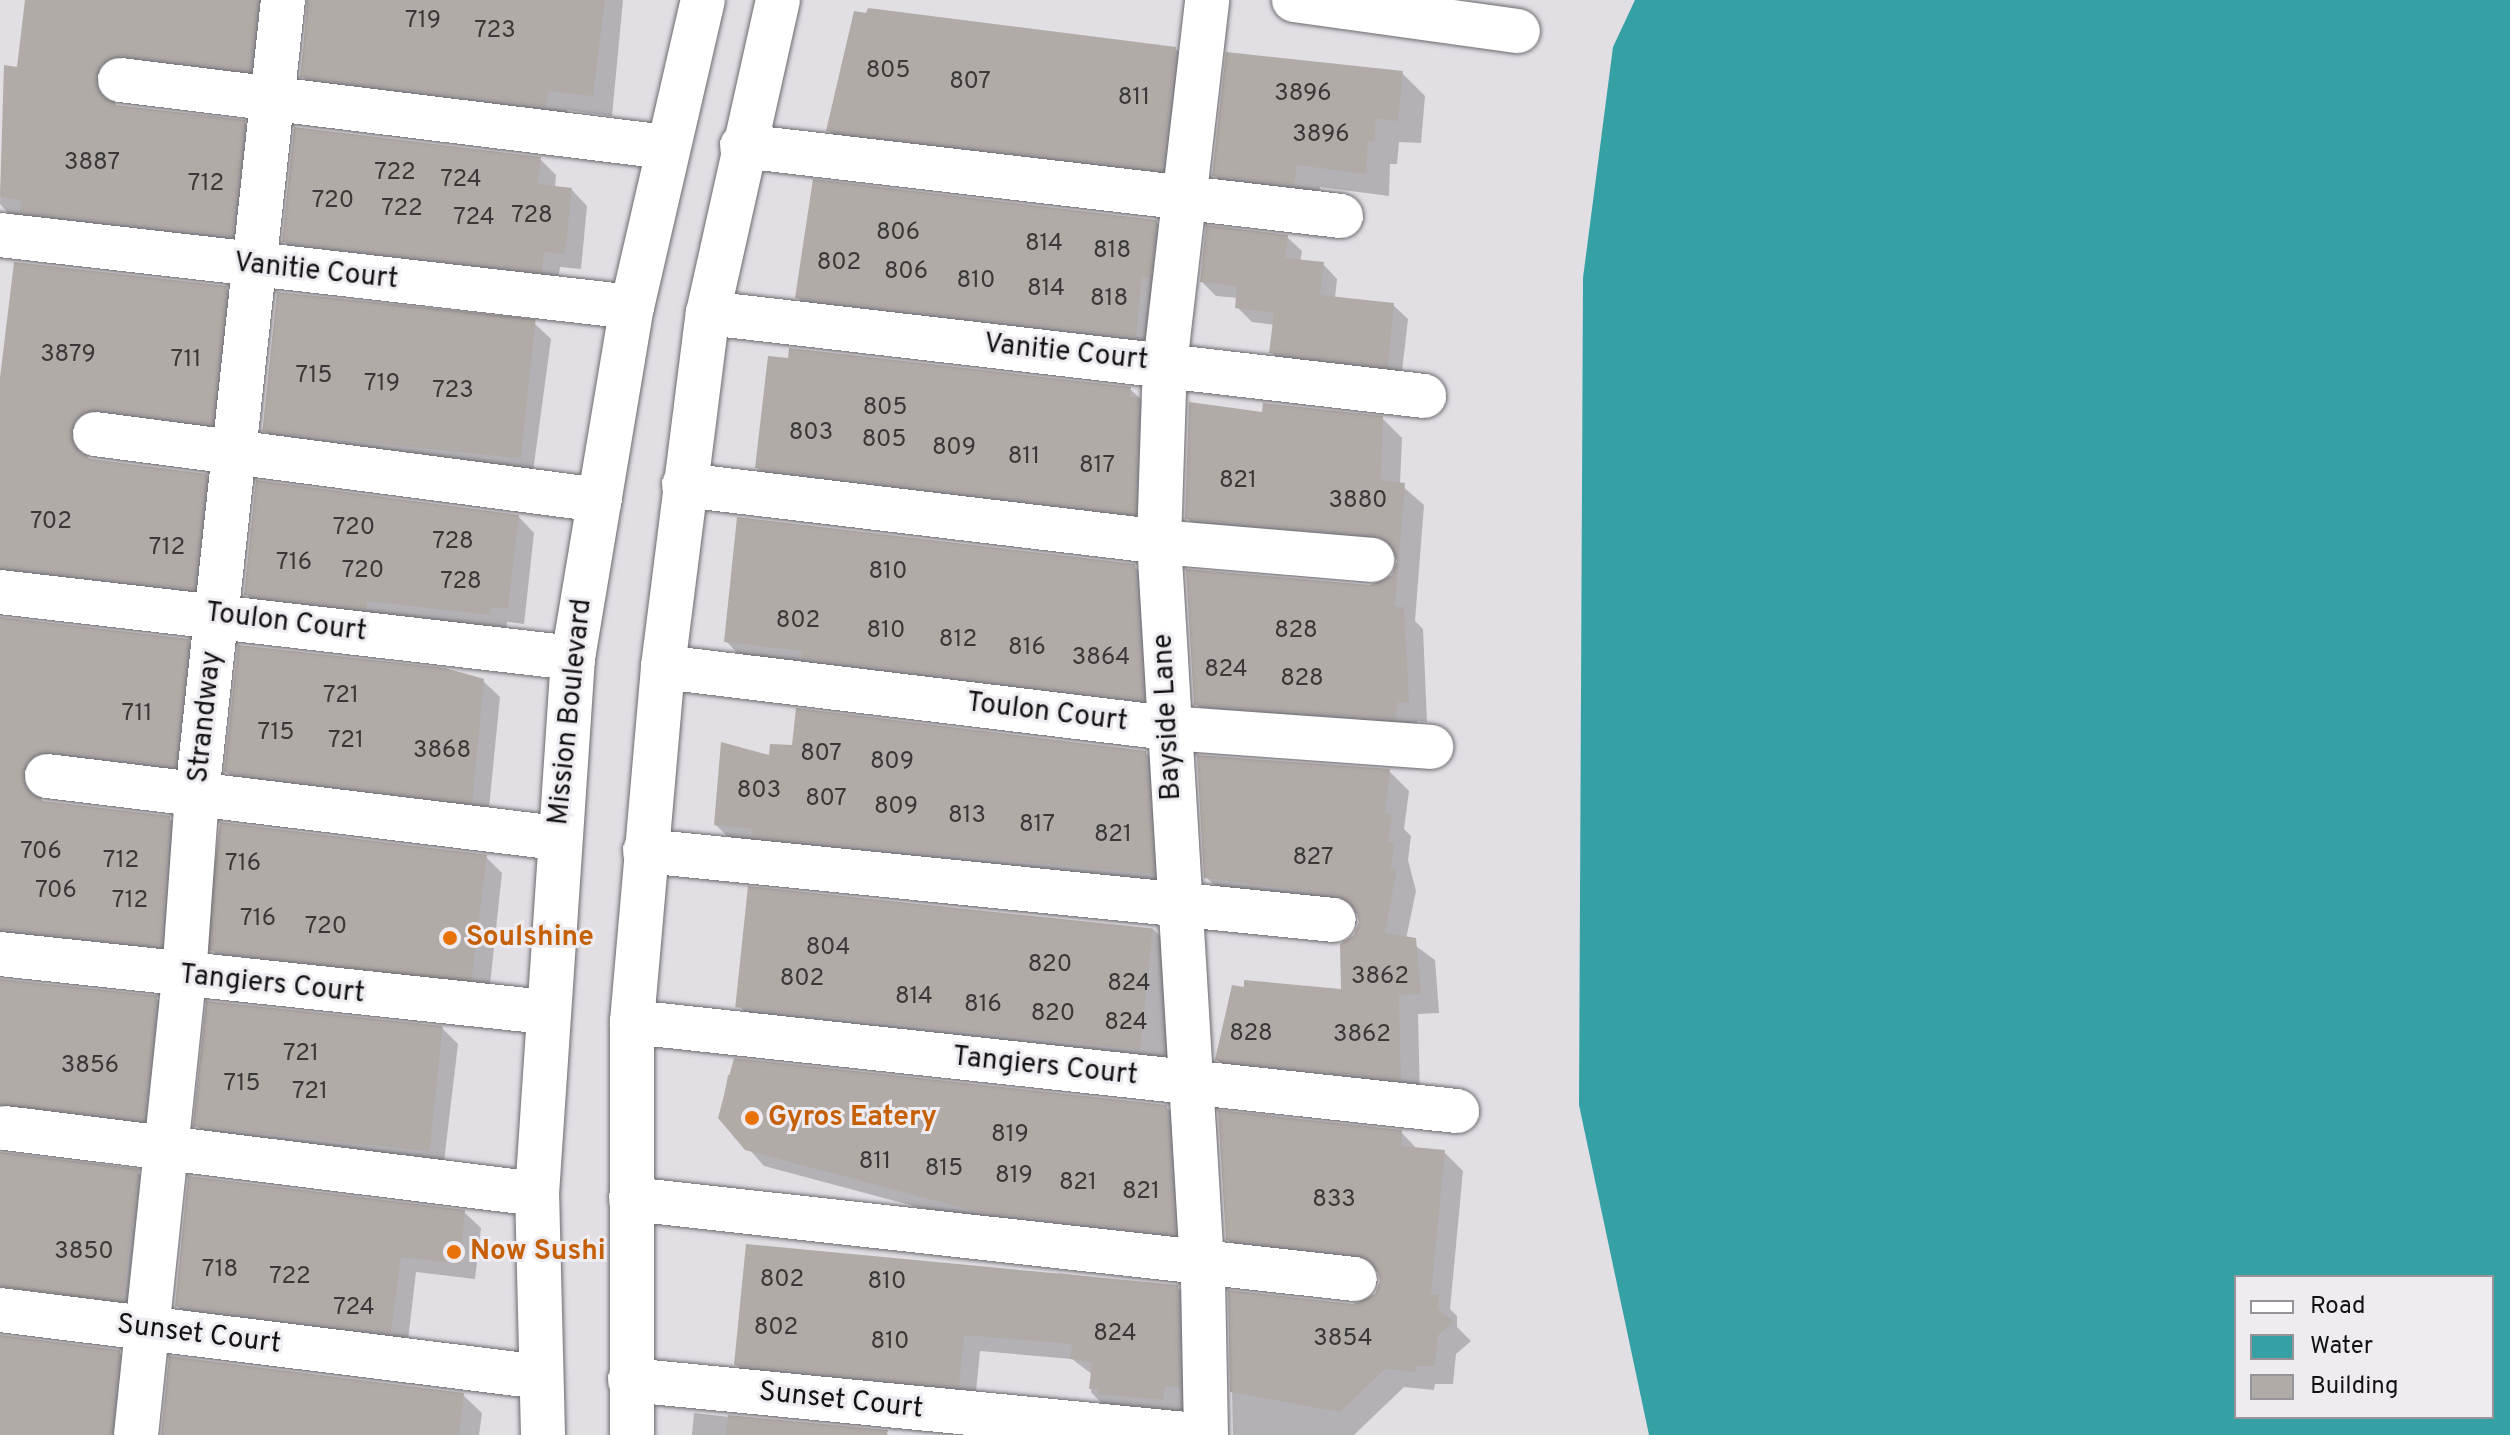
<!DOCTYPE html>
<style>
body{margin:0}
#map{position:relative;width:2510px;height:1435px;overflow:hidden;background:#e1dee4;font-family:Overpass,sans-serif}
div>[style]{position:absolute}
.water>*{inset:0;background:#36a1a5}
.shadow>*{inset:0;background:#0003}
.building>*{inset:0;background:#b1aba7;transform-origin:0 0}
.roads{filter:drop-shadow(0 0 2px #6d6a6f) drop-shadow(0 0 2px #6d6a6f)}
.minor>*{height:44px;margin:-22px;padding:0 22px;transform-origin:22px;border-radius:22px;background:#fff}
.major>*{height:44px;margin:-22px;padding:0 22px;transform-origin:22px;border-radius:22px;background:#fff}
.dots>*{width:22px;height:22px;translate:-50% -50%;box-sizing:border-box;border:4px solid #eeebf1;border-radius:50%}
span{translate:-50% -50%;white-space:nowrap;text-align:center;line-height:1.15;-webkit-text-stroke:6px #eeebf1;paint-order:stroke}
.number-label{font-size:24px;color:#3a3838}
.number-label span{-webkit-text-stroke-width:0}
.street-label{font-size:28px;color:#121113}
.food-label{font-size:28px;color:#c56008;font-weight:700}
.left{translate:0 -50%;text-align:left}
.legend{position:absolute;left:2234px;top:1275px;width:260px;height:144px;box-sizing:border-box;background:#eeebf1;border:2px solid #969498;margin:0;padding:10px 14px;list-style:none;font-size:24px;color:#121113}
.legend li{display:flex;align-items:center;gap:16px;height:40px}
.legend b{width:40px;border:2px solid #969498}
</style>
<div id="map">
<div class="water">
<div style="clip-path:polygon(evenodd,1635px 0,2510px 0,2510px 1435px,1649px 1435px,1579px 1105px,1583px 278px,1613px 47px,1635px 0,2236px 1277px,2492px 1277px,2492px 1417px,2236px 1417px,2236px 1277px)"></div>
</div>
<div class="shadow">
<div style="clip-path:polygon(27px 0,291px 0,270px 90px,115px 97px,116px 107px,244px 122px,264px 143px,252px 256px,11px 216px,0 204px,6px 68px,19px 69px)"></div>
<div style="clip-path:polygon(307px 0,623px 0,612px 116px,567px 110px,566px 126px,322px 96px,302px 76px)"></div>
<div style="clip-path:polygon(1176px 49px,1192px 65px,1178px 185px,844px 146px,828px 130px)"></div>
<div style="clip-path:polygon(1402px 73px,1425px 96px,1421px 143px,1399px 142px,1397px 164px,1390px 164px,1389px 196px,1320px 187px,1317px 208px,1237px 198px,1214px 175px)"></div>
<div style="clip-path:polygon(540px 159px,556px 175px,555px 188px,571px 189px,587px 206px,581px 269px,560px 267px,557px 287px,300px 258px,284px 241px)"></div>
<div style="clip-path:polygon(1156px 222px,1172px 238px,1152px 353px,813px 313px,797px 297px)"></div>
<div style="clip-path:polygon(1287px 237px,1302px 251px,1300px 262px,1323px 264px,1337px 279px,1335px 298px,1393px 305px,1408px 319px,1401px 380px,1286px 367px,1271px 352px,1275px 325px,1252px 322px,1237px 307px,1238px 298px,1216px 296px,1202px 282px)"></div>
<div style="clip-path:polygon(226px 288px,241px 303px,226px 438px,84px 448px,89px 460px,206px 476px,221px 491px,209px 603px,0 574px,0 395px)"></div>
<div style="clip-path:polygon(534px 323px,551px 339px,532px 479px,280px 446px,264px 430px)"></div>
<div style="clip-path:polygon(1130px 389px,1147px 405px,1150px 529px,773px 484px,757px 468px)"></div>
<div style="clip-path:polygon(1264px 414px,1382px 418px,1402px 438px,1400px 484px,1424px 505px,1415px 621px,1423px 629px,1427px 722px,1417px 721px,1415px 738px,1216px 724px,1196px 704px,1394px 576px,1399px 561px,1396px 554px,1207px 538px,1187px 518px)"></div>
<div style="clip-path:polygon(518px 516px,534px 533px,524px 624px,507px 622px,506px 630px,262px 610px,246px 594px)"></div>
<div style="clip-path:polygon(1134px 566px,1151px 583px,1159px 715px,742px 658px,726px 641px)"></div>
<div style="clip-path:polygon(0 631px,188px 641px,207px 660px,193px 784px,40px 794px,42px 802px,169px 818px,188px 837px,179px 964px,0 957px)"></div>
<div style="clip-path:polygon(483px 681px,500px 697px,488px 818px,243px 788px,227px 772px)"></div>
<div style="clip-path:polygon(1145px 752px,1162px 769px,1169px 889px,732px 841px,716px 825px)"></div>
<div style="clip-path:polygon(1389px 771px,1409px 791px,1404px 829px,1411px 836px,1408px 860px,1416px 891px,1406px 939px,1435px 960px,1439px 1013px,1418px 1014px,1420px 1098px,1237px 1079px,1217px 1059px,1343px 991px,1361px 922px,1359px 914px,1226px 897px,1206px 877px)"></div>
<div style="clip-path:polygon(486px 857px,502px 873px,489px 994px,229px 967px,213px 951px)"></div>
<div style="clip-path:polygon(1153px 929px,1173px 949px,1183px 1073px,761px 1028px,741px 1008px)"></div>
<div style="clip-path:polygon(0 981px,156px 998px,175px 1017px,162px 1138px,0 1141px)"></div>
<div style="clip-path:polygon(442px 1028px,458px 1044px,443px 1170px,212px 1142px,196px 1125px)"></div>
<div style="clip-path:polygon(728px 1075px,1166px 1107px,1183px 1123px,1190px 1249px,996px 1228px,764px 1166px,720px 1117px)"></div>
<div style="clip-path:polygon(1401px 1132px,1418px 1150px,1444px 1152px,1463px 1171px,1450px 1309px,1457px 1316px,1457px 1327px,1471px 1341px,1456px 1354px,1453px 1384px,1435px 1384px,1434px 1390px,1404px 1387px,1354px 1435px,1233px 1435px,1230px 1292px,1353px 1306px,1376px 1296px,1382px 1281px,1379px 1272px,1246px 1258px,1227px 1239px)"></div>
<div style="clip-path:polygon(0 1154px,138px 1172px,157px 1191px,143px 1318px,67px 1309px,48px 1290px,0 1266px)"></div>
<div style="clip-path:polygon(464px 1212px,481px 1228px,475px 1279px,416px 1272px,407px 1349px,193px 1322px,177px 1306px)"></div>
<div style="clip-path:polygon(1058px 1273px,1177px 1287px,1194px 1303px,1196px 1416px,1107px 1409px,1091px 1392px,1093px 1375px,1072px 1359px,980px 1351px,975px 1402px,752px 1380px,736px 1364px,1057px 1279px)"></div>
<div style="clip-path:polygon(0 1347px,119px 1352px,138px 1371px,131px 1435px,0 1435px)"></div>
<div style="clip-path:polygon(463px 1395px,482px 1413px,479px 1435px,163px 1435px)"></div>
<div style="clip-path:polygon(694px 1413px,889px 1435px,692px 1435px)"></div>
</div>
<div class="building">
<div style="clip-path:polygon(25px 0,258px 0,250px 71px,122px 55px,101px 64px,95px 78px,97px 90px,116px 105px,245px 120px,232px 236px,20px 212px,22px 200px,0 197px,4px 65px,17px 67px)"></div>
<div style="clip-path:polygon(308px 0,605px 0,593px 96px,548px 91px,546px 107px,300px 77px)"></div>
<div style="clip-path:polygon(868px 8px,1176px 47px,1162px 170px,826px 131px,854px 11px,866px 13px)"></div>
<div style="clip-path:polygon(1226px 52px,1403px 71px,1398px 121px,1376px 119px,1374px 142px,1368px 141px,1366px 174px,1297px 165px,1294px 185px,1212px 176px)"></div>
<div style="clip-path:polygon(294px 127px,541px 157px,538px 184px,572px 188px,565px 254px,544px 252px,542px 272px,282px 242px)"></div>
<div style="clip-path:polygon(813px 179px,1157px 220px,1150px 278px,1142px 277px,1136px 337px,795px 298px)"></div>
<div style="clip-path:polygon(1206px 225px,1288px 235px,1285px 258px,1324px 262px,1320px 295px,1394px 303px,1388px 367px,1269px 353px,1274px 313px,1235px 308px,1237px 286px,1200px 282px)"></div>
<div style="clip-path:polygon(14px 262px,227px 286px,212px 424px,97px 409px,76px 418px,70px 432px,79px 453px,91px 459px,207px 474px,194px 589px,0 567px,0 378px)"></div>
<div style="left:277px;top:292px;width:260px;height:140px;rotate:6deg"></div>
<div style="clip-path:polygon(789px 348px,1131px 387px,1130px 397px,1139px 397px,1135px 514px,755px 468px,768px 356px,788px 358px)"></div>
<div style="clip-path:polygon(1189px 402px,1262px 412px,1263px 403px,1383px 416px,1381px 480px,1405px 483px,1395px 607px,1404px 607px,1409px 703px,1398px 702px,1396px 719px,1194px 705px,1186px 569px,1370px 585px,1392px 575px,1397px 561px,1387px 540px,1374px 535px,1185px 519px)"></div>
<div style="clip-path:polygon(256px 480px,519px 515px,508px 609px,491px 607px,491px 615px,367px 601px,366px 609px,244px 595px)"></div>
<div style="clip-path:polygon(737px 517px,1135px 564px,1143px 700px,801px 658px,802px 651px,724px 642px)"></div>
<div style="clip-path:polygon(0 617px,189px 639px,175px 766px,49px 751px,28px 760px,22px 774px,24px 786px,43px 801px,170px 816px,161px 946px,0 929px)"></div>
<div style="clip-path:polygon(238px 645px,445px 668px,484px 679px,472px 803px,224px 772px)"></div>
<div style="clip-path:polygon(796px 708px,1146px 751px,1154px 874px,752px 837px,753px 829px,714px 825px,721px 742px,769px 755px,770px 744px,792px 745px)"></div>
<div style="clip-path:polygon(1197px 755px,1390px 769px,1385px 813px,1392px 815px,1388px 842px,1394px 843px,1391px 869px,1397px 869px,1385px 933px,1416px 938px,1421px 994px,1399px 995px,1401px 1080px,1215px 1060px,1232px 985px,1244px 987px,1244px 980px,1341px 989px,1340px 944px,1354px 935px,1359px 922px,1356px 909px,1337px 895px,1204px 878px)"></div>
<div style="left:220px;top:822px;width:269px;height:129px;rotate:7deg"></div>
<div style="left:748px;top:886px;width:407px;height:122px;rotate:6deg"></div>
<div style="left:0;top:979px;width:158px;height:125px;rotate:6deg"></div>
<div style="left:206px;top:1001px;width:238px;height:126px;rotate:6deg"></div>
<div style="clip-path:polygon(734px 1058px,1167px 1105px,1175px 1234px,978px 1212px,745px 1150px,718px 1118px)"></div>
<div style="clip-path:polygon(1218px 1110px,1402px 1130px,1402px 1146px,1445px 1150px,1431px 1294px,1439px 1295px,1438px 1309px,1454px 1322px,1438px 1335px,1435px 1366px,1417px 1366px,1416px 1372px,1385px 1369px,1340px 1412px,1230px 1392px,1228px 1290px,1353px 1304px,1375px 1294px,1380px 1281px,1377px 1268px,1358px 1254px,1226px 1240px)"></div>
<div style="left:0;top:1152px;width:140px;height:134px;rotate:7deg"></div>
<div style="clip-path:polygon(188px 1176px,465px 1210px,460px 1264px,401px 1257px,391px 1333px,175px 1306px)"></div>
<div style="clip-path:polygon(746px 1244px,1178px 1285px,1180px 1387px,1165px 1386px,1163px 1400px,1098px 1394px,1099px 1389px,1089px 1389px,1092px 1362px,1070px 1359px,1072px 1344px,964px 1335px,959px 1387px,734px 1365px)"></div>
<div style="clip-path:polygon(0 1335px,120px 1350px,111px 1435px,0 1435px)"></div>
<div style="clip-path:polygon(169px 1356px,464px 1393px,459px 1435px,161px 1435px)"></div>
<div style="clip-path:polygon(728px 1415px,888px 1430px,887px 1435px,726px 1435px)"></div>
</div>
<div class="roads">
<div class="minor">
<div style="left:1294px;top:0;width:226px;rotate:7.9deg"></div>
<div style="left:120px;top:80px;width:550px;rotate:7deg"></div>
<div style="left:742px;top:146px;width:603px;rotate:6.67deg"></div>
<div style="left:0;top:235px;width:636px;rotate:6.5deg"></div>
<div style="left:708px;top:313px;width:721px;rotate:6.61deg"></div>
<div style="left:95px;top:434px;width:509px;rotate:7.45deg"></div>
<div style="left:684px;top:485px;width:478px;rotate:6.8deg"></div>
<div style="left:1159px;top:542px;width:214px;rotate:4.8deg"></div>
<div style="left:0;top:592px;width:577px;rotate:6.57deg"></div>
<div style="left:663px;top:667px;width:509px;rotate:6.89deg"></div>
<div style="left:1168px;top:728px;width:264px;rotate:4.1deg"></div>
<div style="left:47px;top:776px;width:514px;rotate:6.93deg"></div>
<div style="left:645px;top:851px;width:692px;rotate:5.72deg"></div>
<div style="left:0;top:954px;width:548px;rotate:6.07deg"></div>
<div style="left:632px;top:1022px;width:830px;rotate:6.16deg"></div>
<div style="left:5px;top:1128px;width:536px;rotate:7.07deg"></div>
<div style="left:631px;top:1199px;width:728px;rotate:6.31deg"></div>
<div style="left:0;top:1310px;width:545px;rotate:7.06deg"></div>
<div style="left:630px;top:1380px;width:569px;rotate:5.55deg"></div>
<div style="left:136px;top:1435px;width:462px;rotate:-84deg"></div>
<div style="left:184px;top:976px;width:182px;rotate:-85.9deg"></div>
<div style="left:197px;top:794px;width:799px;rotate:-83.82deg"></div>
<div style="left:1206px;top:1435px;width:153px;rotate:-91.1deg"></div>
<div style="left:1203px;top:1282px;width:741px;rotate:-93.4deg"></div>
<div style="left:1159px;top:542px;width:177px;rotate:-88.1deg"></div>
<div style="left:1165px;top:365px;width:367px;rotate:-83.4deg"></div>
</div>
<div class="major">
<div style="left:543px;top:1435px;width:241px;rotate:-91.4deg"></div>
<div style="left:537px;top:1194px;width:537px;rotate:-86.16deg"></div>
<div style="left:573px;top:658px;width:356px;rotate:-80.5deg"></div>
<div style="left:632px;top:307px;width:315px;rotate:-77deg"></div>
<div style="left:632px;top:1435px;width:413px;rotate:-90deg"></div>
<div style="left:632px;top:1022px;width:356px;rotate:-85deg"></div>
<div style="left:663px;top:667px;width:357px;rotate:-82.8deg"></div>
<div style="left:708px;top:313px;width:321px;rotate:-77.4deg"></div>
</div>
</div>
<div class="dots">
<div style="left:450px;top:938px;background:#e8710a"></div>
<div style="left:752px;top:1118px;background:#e8710a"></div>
<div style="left:454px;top:1252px;background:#e8710a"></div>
</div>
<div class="number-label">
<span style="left:423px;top:22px">719</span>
<span style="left:495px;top:32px">723</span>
<span style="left:888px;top:72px">805</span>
<span style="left:970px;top:83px">807</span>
<span style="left:1303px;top:95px">3896</span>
<span style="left:1134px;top:99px">811</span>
<span style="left:1321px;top:136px">3896</span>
<span style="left:92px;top:164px">3887</span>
<span style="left:395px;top:174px">722</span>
<span style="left:461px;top:181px">724</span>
<span style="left:206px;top:185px">712</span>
<span style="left:333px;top:202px">720</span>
<span style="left:402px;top:210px">722</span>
<span style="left:532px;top:217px">728</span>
<span style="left:474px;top:219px">724</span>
<span style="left:898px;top:234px">806</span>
<span style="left:1044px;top:245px">814</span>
<span style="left:1112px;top:252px">818</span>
<span style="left:839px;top:264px">802</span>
<span style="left:906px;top:273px">806</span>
<span style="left:976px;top:282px">810</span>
<span style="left:1046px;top:290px">814</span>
<span style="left:1109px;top:300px">818</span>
<span style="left:68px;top:356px">3879</span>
<span style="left:186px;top:361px">711</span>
<span style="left:314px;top:377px">715</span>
<span style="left:382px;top:385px">719</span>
<span style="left:453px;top:392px">723</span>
<span style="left:885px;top:409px">805</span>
<span style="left:811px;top:434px">803</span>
<span style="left:884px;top:441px">805</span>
<span style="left:954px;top:449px">809</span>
<span style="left:1024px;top:458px">811</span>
<span style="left:1097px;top:467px">817</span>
<span style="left:1238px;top:482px">821</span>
<span style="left:1358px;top:502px">3880</span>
<span style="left:51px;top:523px">702</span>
<span style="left:354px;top:529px">720</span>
<span style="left:453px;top:543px">728</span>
<span style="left:167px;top:549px">712</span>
<span style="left:294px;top:564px">716</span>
<span style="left:363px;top:572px">720</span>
<span style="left:888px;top:573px">810</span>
<span style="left:461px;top:583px">728</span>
<span style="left:798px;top:622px">802</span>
<span style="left:886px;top:632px">810</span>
<span style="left:1296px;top:632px">828</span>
<span style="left:958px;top:641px">812</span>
<span style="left:1027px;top:649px">816</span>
<span style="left:1101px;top:659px">3864</span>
<span style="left:1226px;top:671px">824</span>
<span style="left:1302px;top:680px">828</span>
<span style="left:341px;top:697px">721</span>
<span style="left:137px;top:715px">711</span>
<span style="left:276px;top:734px">715</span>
<span style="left:346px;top:742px">721</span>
<span style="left:442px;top:752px">3868</span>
<span style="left:821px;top:755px">807</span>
<span style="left:892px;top:763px">809</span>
<span style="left:759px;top:792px">803</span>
<span style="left:826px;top:800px">807</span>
<span style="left:896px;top:808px">809</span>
<span style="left:967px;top:817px">813</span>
<span style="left:1037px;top:826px">817</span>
<span style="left:1113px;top:836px">821</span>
<span style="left:41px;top:853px">706</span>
<span style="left:1313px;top:859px">827</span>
<span style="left:121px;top:862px">712</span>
<span style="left:243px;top:865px">716</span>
<span style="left:56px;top:892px">706</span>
<span style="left:130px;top:902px">712</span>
<span style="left:258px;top:920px">716</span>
<span style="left:326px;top:928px">720</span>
<span style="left:828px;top:949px">804</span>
<span style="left:1050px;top:966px">820</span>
<span style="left:1380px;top:978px">3862</span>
<span style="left:802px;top:980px">802</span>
<span style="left:1129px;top:985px">824</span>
<span style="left:914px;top:998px">814</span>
<span style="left:983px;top:1006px">816</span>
<span style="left:1053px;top:1015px">820</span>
<span style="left:1126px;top:1024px">824</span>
<span style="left:1251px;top:1035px">828</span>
<span style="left:1362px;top:1036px">3862</span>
<span style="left:301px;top:1055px">721</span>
<span style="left:90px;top:1067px">3856</span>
<span style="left:242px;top:1085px">715</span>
<span style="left:310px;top:1093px">721</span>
<span style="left:1010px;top:1136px">819</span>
<span style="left:875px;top:1163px">811</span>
<span style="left:944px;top:1170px">815</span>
<span style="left:1014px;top:1177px">819</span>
<span style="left:1078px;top:1184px">821</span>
<span style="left:1141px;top:1193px">821</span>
<span style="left:1334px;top:1201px">833</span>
<span style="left:84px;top:1253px">3850</span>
<span style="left:220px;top:1271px">718</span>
<span style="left:290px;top:1278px">722</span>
<span style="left:782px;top:1281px">802</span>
<span style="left:887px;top:1283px">810</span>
<span style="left:354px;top:1309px">724</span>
<span style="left:776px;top:1329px">802</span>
<span style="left:1115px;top:1335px">824</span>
<span style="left:1343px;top:1340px">3854</span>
<span style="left:890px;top:1343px">810</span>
</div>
<div class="street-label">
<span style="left:316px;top:272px;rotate:6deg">Vanitie Court</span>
<span style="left:1066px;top:353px;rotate:6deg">Vanitie Court</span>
<span style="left:286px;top:623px;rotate:7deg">Toulon Court</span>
<span style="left:571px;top:712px;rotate:-84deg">Mission Boulevard</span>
<span style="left:1047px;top:713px;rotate:7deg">Toulon Court</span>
<span style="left:206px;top:717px;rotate:-84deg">Strandway</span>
<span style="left:1168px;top:717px;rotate:-93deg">Bayside Lane</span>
<span style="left:272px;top:985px;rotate:6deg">Tangiers Court</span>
<span style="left:1045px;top:1067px;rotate:6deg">Tangiers Court</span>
<span style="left:199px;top:1335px;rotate:7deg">Sunset Court</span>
<span style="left:841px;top:1401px;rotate:6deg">Sunset Court</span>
</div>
<div class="food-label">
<span class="left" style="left:466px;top:938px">Soulshine</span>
<span class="left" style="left:768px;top:1118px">Gyros Eatery</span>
<span class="left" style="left:470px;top:1252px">Now Sushi</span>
</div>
<ul class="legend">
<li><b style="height:10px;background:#fff"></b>Road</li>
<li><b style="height:22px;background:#36a1a5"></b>Water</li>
<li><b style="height:22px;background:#b1aba7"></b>Building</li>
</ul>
</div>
